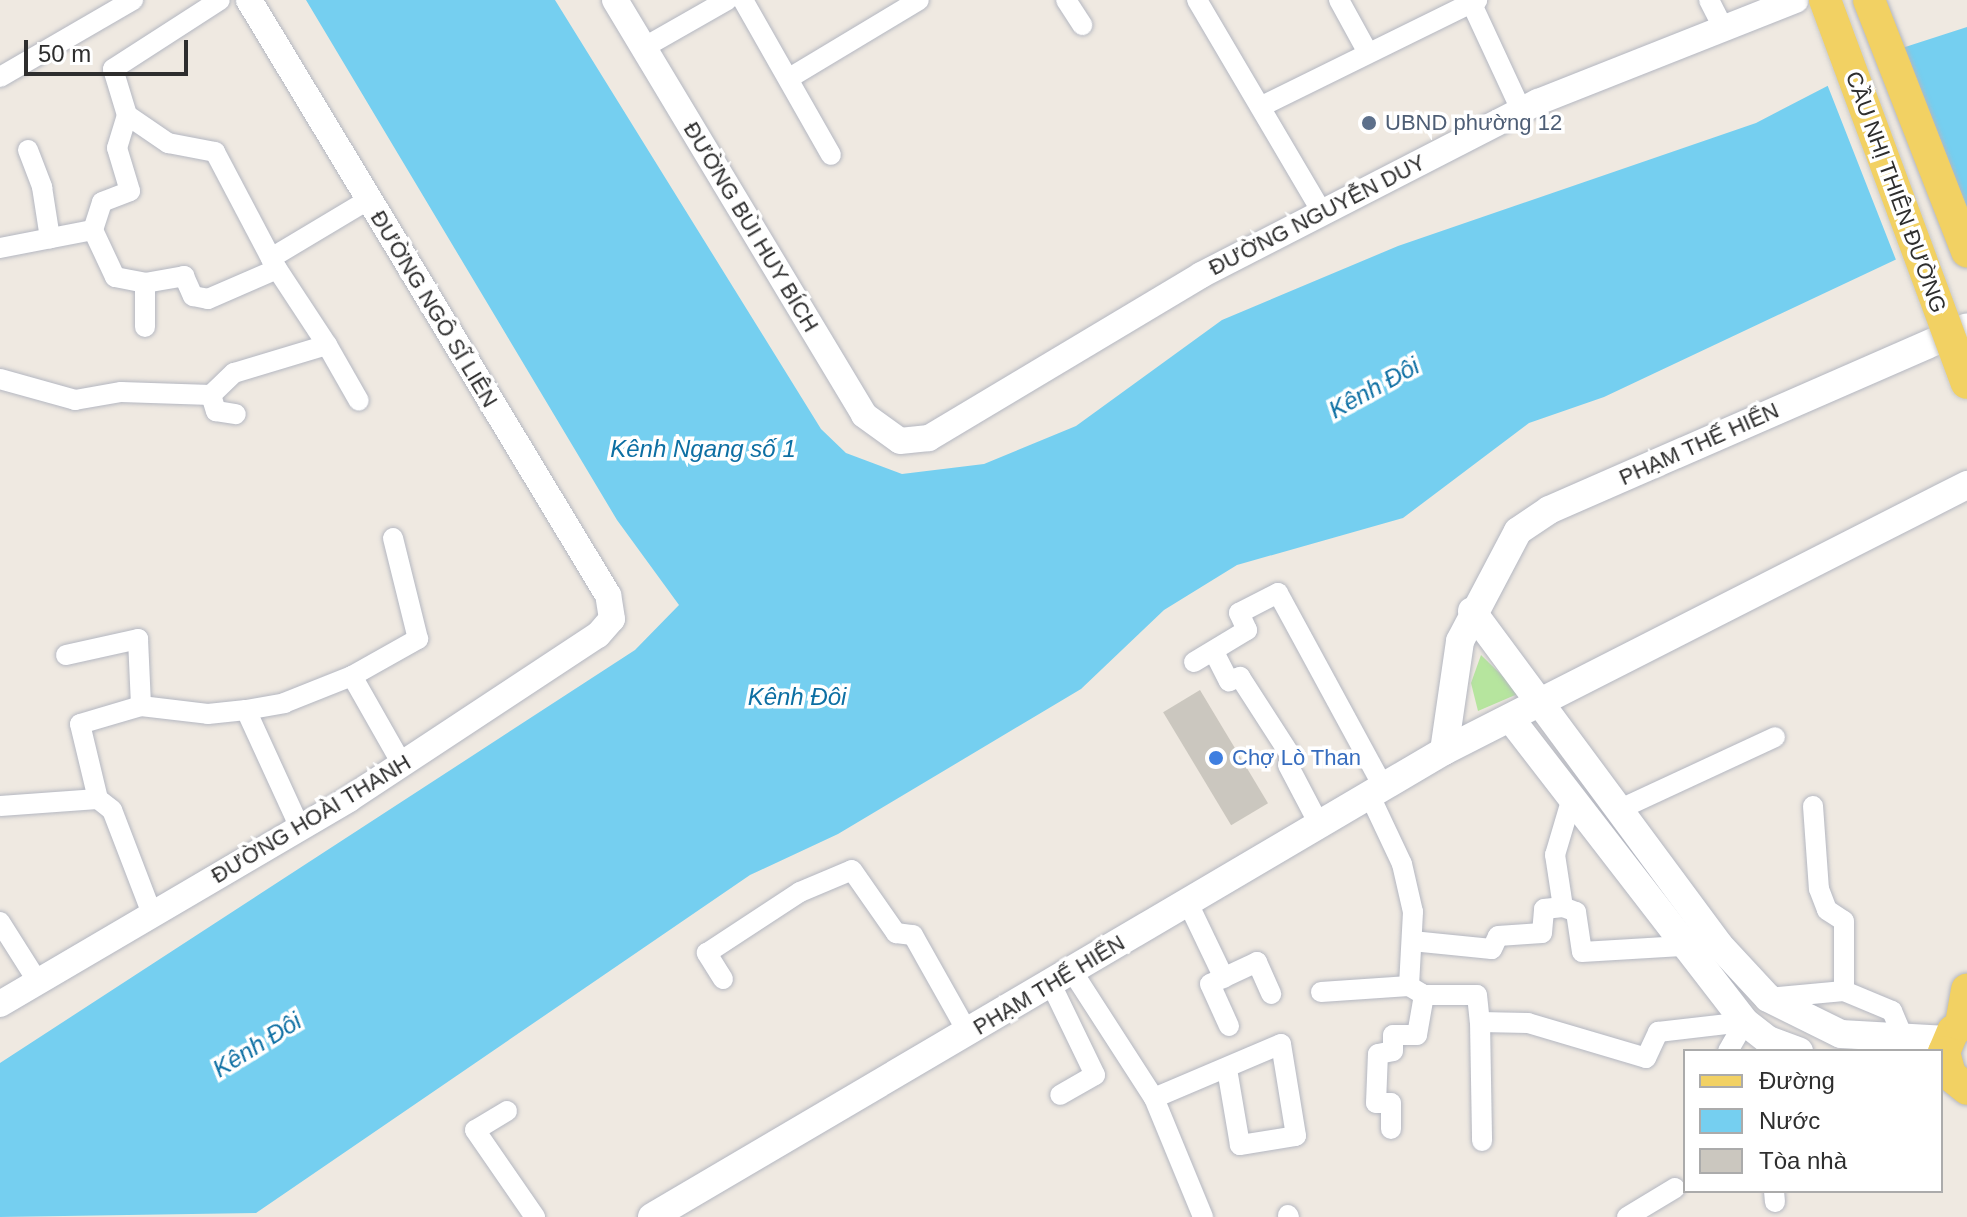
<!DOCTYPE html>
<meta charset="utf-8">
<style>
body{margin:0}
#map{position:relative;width:1967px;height:1217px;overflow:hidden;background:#efe9e1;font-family:Helvetica,sans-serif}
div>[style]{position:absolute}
.green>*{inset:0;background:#b6e59e}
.water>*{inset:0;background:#75cff0}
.pier>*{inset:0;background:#efe9e1}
.building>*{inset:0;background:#cbc7bf;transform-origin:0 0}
.roads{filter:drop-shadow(0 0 2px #b4b7c1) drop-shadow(0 0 2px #b4b7c1)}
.minor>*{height:20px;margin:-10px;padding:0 10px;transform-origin:10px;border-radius:10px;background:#fff}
.tertiary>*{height:26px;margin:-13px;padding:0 13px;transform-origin:13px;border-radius:13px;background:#fff}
.secondary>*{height:28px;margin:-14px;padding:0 14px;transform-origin:14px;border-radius:14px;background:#fff}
.primary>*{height:32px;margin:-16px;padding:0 16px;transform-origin:16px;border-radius:16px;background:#f2d163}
.bridges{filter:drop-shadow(0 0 2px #c9c9c9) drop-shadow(0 0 2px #c9c9c9)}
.primary-bridge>*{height:32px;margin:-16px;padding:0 16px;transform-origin:16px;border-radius:16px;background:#f2d163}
.dots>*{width:22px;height:22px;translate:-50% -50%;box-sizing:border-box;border:4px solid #fff;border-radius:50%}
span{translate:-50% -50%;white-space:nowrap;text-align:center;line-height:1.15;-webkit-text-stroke:7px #fff;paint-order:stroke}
.service-label{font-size:22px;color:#4e5e75}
.left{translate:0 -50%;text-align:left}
.street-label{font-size:22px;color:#2e2e2e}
.shop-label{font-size:22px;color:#366cbe}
.water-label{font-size:24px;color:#0d6fa3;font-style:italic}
.legend{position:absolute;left:1683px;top:1049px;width:260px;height:144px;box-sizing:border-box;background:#fff;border:2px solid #ababab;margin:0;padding:10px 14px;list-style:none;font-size:24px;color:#2e2e2e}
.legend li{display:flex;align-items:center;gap:16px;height:40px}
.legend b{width:40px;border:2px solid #ababab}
.scale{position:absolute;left:24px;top:40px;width:164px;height:36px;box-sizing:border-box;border:4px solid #2e2e2e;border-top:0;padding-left:10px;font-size:24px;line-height:28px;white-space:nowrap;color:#2e2e2e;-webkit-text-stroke:6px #fff;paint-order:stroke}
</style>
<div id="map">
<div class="green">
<div style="clip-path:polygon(1481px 655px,1520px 693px,1478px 711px,1471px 683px)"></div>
</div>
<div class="water">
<div style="clip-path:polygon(306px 0,555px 0,821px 429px,846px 453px,902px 474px,984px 464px,1076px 426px,1222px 320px,1398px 246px,1756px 123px,1899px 49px,1967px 27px,1967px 233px,1948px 235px,1604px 397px,1529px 423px,1403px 518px,1237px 565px,1164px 610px,1081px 689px,838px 834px,750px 875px,256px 1213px,0 1217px,0 1063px,635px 650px,679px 605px,617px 520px)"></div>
</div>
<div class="pier">
<div style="clip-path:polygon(1903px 44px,1967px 208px,1967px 237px,1949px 239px,1898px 265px,1827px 84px)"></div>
</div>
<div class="building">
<div style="left:1200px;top:690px;width:132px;height:43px;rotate:59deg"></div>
</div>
<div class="roads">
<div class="minor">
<div style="left:743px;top:0;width:178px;rotate:60.4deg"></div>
<div style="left:1066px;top:0;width:30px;rotate:57deg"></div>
<div style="left:1197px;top:0;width:246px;rotate:59.5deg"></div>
<div style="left:1339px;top:0;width:58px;rotate:61.2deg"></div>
<div style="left:1470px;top:0;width:121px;rotate:65.1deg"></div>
<div style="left:1709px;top:0;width:29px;rotate:63deg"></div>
<div style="left:643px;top:48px;width:97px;rotate:-29.7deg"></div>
<div style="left:0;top:77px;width:154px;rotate:-30.1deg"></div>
<div style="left:791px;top:77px;width:149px;rotate:-31deg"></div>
<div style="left:1262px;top:106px;width:240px;rotate:-26.2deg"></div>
<div style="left:127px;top:115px;width:50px;rotate:34.3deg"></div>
<div style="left:168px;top:143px;width:48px;rotate:10.8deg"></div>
<div style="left:215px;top:152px;width:120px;rotate:62.2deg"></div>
<div style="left:28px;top:150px;width:40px;rotate:69deg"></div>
<div style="left:42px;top:187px;width:52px;rotate:81.1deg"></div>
<div style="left:93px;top:230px;width:52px;rotate:64.9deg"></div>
<div style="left:115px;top:277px;width:31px;rotate:11deg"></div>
<div style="left:145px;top:283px;width:40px;rotate:-10deg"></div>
<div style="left:184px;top:276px;width:22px;rotate:66deg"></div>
<div style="left:193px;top:296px;width:15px;rotate:11deg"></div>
<div style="left:208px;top:299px;width:75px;rotate:-23.5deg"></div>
<div style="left:277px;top:269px;width:13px;rotate:-119deg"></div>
<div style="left:271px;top:258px;width:113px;rotate:-30.9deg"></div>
<div style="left:0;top:248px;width:95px;rotate:-11deg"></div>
<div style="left:93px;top:230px;width:29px;rotate:-72deg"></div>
<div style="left:102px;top:202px;width:30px;rotate:-21deg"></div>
<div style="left:130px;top:191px;width:45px;rotate:-106.8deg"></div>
<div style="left:117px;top:148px;width:34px;rotate:-73deg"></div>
<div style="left:127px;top:115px;width:48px;rotate:-106.9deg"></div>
<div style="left:113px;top:69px;width:127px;rotate:-32.8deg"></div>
<div style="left:145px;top:283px;width:44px;rotate:90deg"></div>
<div style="left:327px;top:345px;width:64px;rotate:60.3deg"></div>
<div style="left:0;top:379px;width:78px;rotate:15.6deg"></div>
<div style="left:75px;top:400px;width:47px;rotate:-9.9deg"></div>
<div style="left:121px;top:392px;width:90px;rotate:1.9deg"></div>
<div style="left:211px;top:395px;width:32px;rotate:-44deg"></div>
<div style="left:234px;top:373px;width:97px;rotate:-16.8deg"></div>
<div style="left:327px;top:345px;width:91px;rotate:-123.3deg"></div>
<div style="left:211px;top:395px;width:17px;rotate:73deg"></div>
<div style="left:216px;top:411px;width:20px;rotate:9deg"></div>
<div style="left:1214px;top:652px;width:33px;rotate:63deg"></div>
<div style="left:1229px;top:681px;width:12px;rotate:-20deg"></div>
<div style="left:1240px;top:677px;width:94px;rotate:57.2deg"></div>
<div style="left:1291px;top:756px;width:9px;rotate:108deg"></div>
<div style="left:1288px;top:765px;width:69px;rotate:62.3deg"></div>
<div style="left:66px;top:655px;width:74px;rotate:-12.5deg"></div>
<div style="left:138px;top:639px;width:67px;rotate:87.4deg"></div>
<div style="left:1194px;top:662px;width:62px;rotate:-31.1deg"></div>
<div style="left:1247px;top:630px;width:19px;rotate:-115deg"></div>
<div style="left:1239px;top:613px;width:44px;rotate:-27.1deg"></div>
<div style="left:1278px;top:593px;width:222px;rotate:61.5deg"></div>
<div style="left:352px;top:676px;width:76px;rotate:-29.3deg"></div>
<div style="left:418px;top:639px;width:104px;rotate:-103.9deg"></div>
<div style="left:246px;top:710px;width:39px;rotate:-10deg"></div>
<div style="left:284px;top:703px;width:73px;rotate:-21.7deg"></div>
<div style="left:352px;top:676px;width:101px;rotate:60.4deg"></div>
<div style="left:1370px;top:796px;width:75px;rotate:64.8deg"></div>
<div style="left:1402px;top:864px;width:49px;rotate:77.1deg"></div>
<div style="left:1413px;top:912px;width:74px;rotate:93.1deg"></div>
<div style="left:0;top:806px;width:98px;rotate:-4.1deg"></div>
<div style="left:1813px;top:806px;width:83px;rotate:85.9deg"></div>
<div style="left:1819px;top:889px;width:22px;rotate:69deg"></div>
<div style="left:1827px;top:910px;width:20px;rotate:33deg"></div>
<div style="left:1844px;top:921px;width:70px;rotate:90deg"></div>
<div style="left:1618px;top:810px;width:173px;rotate:-24.9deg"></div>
<div style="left:1188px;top:903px;width:83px;rotate:64.4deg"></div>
<div style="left:1563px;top:907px;width:53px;rotate:-98.7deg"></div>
<div style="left:1555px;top:855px;width:56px;rotate:-73.5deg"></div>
<div style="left:152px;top:914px;width:111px;rotate:-111deg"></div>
<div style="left:112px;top:810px;width:18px;rotate:-142deg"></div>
<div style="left:98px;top:799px;width:77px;rotate:-103.5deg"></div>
<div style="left:80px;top:724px;width:64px;rotate:-16.4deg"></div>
<div style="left:141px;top:706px;width:67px;rotate:6.8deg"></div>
<div style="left:208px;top:714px;width:38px;rotate:-6deg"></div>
<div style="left:246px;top:710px;width:130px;rotate:65.4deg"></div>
<div style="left:0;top:922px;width:71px;rotate:57.7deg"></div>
<div style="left:1412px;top:941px;width:80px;rotate:5.7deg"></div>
<div style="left:1492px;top:949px;width:14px;rotate:-65deg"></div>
<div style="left:1498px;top:936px;width:44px;rotate:-3.9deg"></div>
<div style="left:1542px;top:933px;width:24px;rotate:-85deg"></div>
<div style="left:1544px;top:909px;width:19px;rotate:-6deg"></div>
<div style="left:1563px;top:907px;width:14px;rotate:21deg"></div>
<div style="left:1576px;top:912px;width:40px;rotate:81.5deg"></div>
<div style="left:1582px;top:952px;width:100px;rotate:-3.4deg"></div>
<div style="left:1072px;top:971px;width:151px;rotate:57.2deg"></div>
<div style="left:1154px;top:1098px;width:129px;rotate:67.6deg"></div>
<div style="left:723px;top:979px;width:31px;rotate:-122deg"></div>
<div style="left:707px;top:953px;width:111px;rotate:-33.3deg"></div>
<div style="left:800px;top:892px;width:56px;rotate:-22.9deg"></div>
<div style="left:852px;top:870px;width:77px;rotate:55.1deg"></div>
<div style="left:896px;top:933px;width:17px;rotate:7deg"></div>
<div style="left:913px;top:935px;width:112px;rotate:60.7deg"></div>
<div style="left:1051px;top:984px;width:101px;rotate:64.2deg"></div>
<div style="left:1095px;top:1075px;width:40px;rotate:150.3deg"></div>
<div style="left:1409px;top:986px;width:17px;rotate:31deg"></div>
<div style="left:1424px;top:995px;width:53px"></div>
<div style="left:1477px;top:995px;width:27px;rotate:84deg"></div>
<div style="left:1480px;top:1022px;width:48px;rotate:1.2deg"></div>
<div style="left:1528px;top:1023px;width:123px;rotate:16.5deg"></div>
<div style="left:1646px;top:1058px;width:29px;rotate:-65deg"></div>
<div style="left:1658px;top:1032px;width:88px;rotate:-6.6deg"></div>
<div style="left:1321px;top:992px;width:88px;rotate:-3.9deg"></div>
<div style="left:1768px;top:998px;width:76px;rotate:-5.3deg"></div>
<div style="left:1844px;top:991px;width:52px;rotate:22.6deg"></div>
<div style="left:1892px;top:1011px;width:30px;rotate:67deg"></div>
<div style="left:1480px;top:1022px;width:119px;rotate:89deg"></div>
<div style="left:1229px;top:1026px;width:46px;rotate:-114.3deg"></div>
<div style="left:1210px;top:984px;width:52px;rotate:-25.1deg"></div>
<div style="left:1257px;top:962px;width:35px;rotate:66deg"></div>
<div style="left:1728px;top:1051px;width:34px;rotate:-60deg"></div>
<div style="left:1154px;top:1098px;width:138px;rotate:-23deg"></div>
<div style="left:1281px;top:1044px;width:93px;rotate:80.7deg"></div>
<div style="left:1296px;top:1136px;width:57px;rotate:170.9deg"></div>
<div style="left:1240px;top:1145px;width:77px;rotate:-99.7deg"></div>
<div style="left:507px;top:1111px;width:37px;rotate:149deg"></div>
<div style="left:475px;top:1130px;width:106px;rotate:55.4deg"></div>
<div style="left:1391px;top:1129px;width:26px;rotate:-90deg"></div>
<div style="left:1391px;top:1103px;width:15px;rotate:180deg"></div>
<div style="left:1376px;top:1103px;width:49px;rotate:-87.7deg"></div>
<div style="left:1378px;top:1054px;width:15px;rotate:-11deg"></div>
<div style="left:1393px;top:1051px;width:16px;rotate:-90deg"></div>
<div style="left:1393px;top:1035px;width:24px"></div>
<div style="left:1417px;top:1035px;width:41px;rotate:-80.1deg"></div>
<div style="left:1774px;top:1191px;width:11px;rotate:85deg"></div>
<div style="left:1288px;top:1215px;width:2px;rotate:63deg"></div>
<div style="left:1627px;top:1217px;width:56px;rotate:-31.1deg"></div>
</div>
<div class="tertiary">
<div style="left:615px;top:0;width:484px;rotate:59deg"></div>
<div style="left:864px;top:415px;width:44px;rotate:35.8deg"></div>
<div style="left:900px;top:441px;width:29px;rotate:-6deg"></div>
<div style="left:929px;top:438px;width:317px;rotate:-30.9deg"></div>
<div style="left:1201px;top:275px;width:379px;rotate:-27.2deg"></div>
<div style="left:1538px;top:102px;width:277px;rotate:-21.6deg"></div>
<div style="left:0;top:1004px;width:405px;rotate:-30.4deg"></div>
<div style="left:349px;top:799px;width:298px;rotate:-33.4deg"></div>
<div style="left:598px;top:635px;width:21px;rotate:-49deg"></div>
<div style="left:612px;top:619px;width:24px;rotate:-99deg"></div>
<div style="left:608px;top:595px;width:695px;rotate:-121.11deg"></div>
</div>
<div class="secondary">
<div style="left:1472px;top:611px;width:415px;rotate:53.5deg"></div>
<div style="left:1719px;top:945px;width:72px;rotate:47.2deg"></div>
<div style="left:1768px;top:998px;width:81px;rotate:26.3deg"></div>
<div style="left:1841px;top:1034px;width:106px;rotate:3.2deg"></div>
<div style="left:1510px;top:718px;width:384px;rotate:52.3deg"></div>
<div style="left:1745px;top:1022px;width:29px;rotate:38deg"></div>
<div style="left:1768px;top:1040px;width:33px;rotate:20deg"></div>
<div style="left:1444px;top:751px;width:111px;rotate:-81.7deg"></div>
<div style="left:1460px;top:641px;width:124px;rotate:-62.2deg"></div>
<div style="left:1518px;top:531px;width:37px;rotate:-34deg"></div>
<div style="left:1549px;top:510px;width:456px;rotate:-23.6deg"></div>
<div style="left:652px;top:1217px;width:919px;rotate:-30.47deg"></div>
<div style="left:1444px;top:751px;width:587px;rotate:-26.96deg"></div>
</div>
<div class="primary">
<div style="left:1869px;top:0;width:270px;rotate:68.7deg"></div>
<div style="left:1967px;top:1021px;width:17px;rotate:144deg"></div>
<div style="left:1953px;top:1031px;width:23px;rotate:113deg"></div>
<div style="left:1944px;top:1052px;width:24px;rotate:75deg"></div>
<div style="left:1950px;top:1075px;width:22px;rotate:39deg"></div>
<div style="left:1961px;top:1024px;width:35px;rotate:-80deg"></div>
</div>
</div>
<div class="bridges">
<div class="primary-bridge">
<div style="left:1825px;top:0;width:408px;rotate:69.7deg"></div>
</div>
</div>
<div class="dots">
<div style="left:1369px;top:123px;background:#5c6f8a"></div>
<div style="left:1216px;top:758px;background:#3f7fe0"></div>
</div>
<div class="service-label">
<span class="left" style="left:1385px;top:123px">UBND phường 12</span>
</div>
<div class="street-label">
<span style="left:1896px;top:192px;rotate:70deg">CẦU NHỊ THIÊN ĐƯỜNG</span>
<span style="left:1317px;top:215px;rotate:-27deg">ĐƯỜNG NGUYỄN DUY</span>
<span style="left:751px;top:227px;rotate:59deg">ĐƯỜNG BÙI HUY BÍCH</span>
<span style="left:434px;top:309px;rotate:59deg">ĐƯỜNG NGÔ SĨ LIÊN</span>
<span style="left:1699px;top:444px;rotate:-24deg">PHẠM THẾ HIỂN</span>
<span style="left:311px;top:819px;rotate:-31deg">ĐƯỜNG HOÀI THANH</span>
<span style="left:1049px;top:985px;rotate:-31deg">PHẠM THẾ HIỂN</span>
</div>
<div class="shop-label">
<span class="left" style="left:1232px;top:758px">Chợ Lò Than</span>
</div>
<div class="water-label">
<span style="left:1374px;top:388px;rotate:-29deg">Kênh Đôi</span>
<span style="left:703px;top:449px">Kênh Ngang số 1</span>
<span style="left:797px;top:697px">Kênh Đôi</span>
<span style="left:257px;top:1045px;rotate:-32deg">Kênh Đôi</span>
</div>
<ul class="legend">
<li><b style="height:10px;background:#f2d163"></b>Đường</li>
<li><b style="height:22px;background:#75cff0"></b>Nước</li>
<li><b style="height:22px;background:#cbc7bf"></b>Tòa nhà</li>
</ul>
<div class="scale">50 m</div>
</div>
